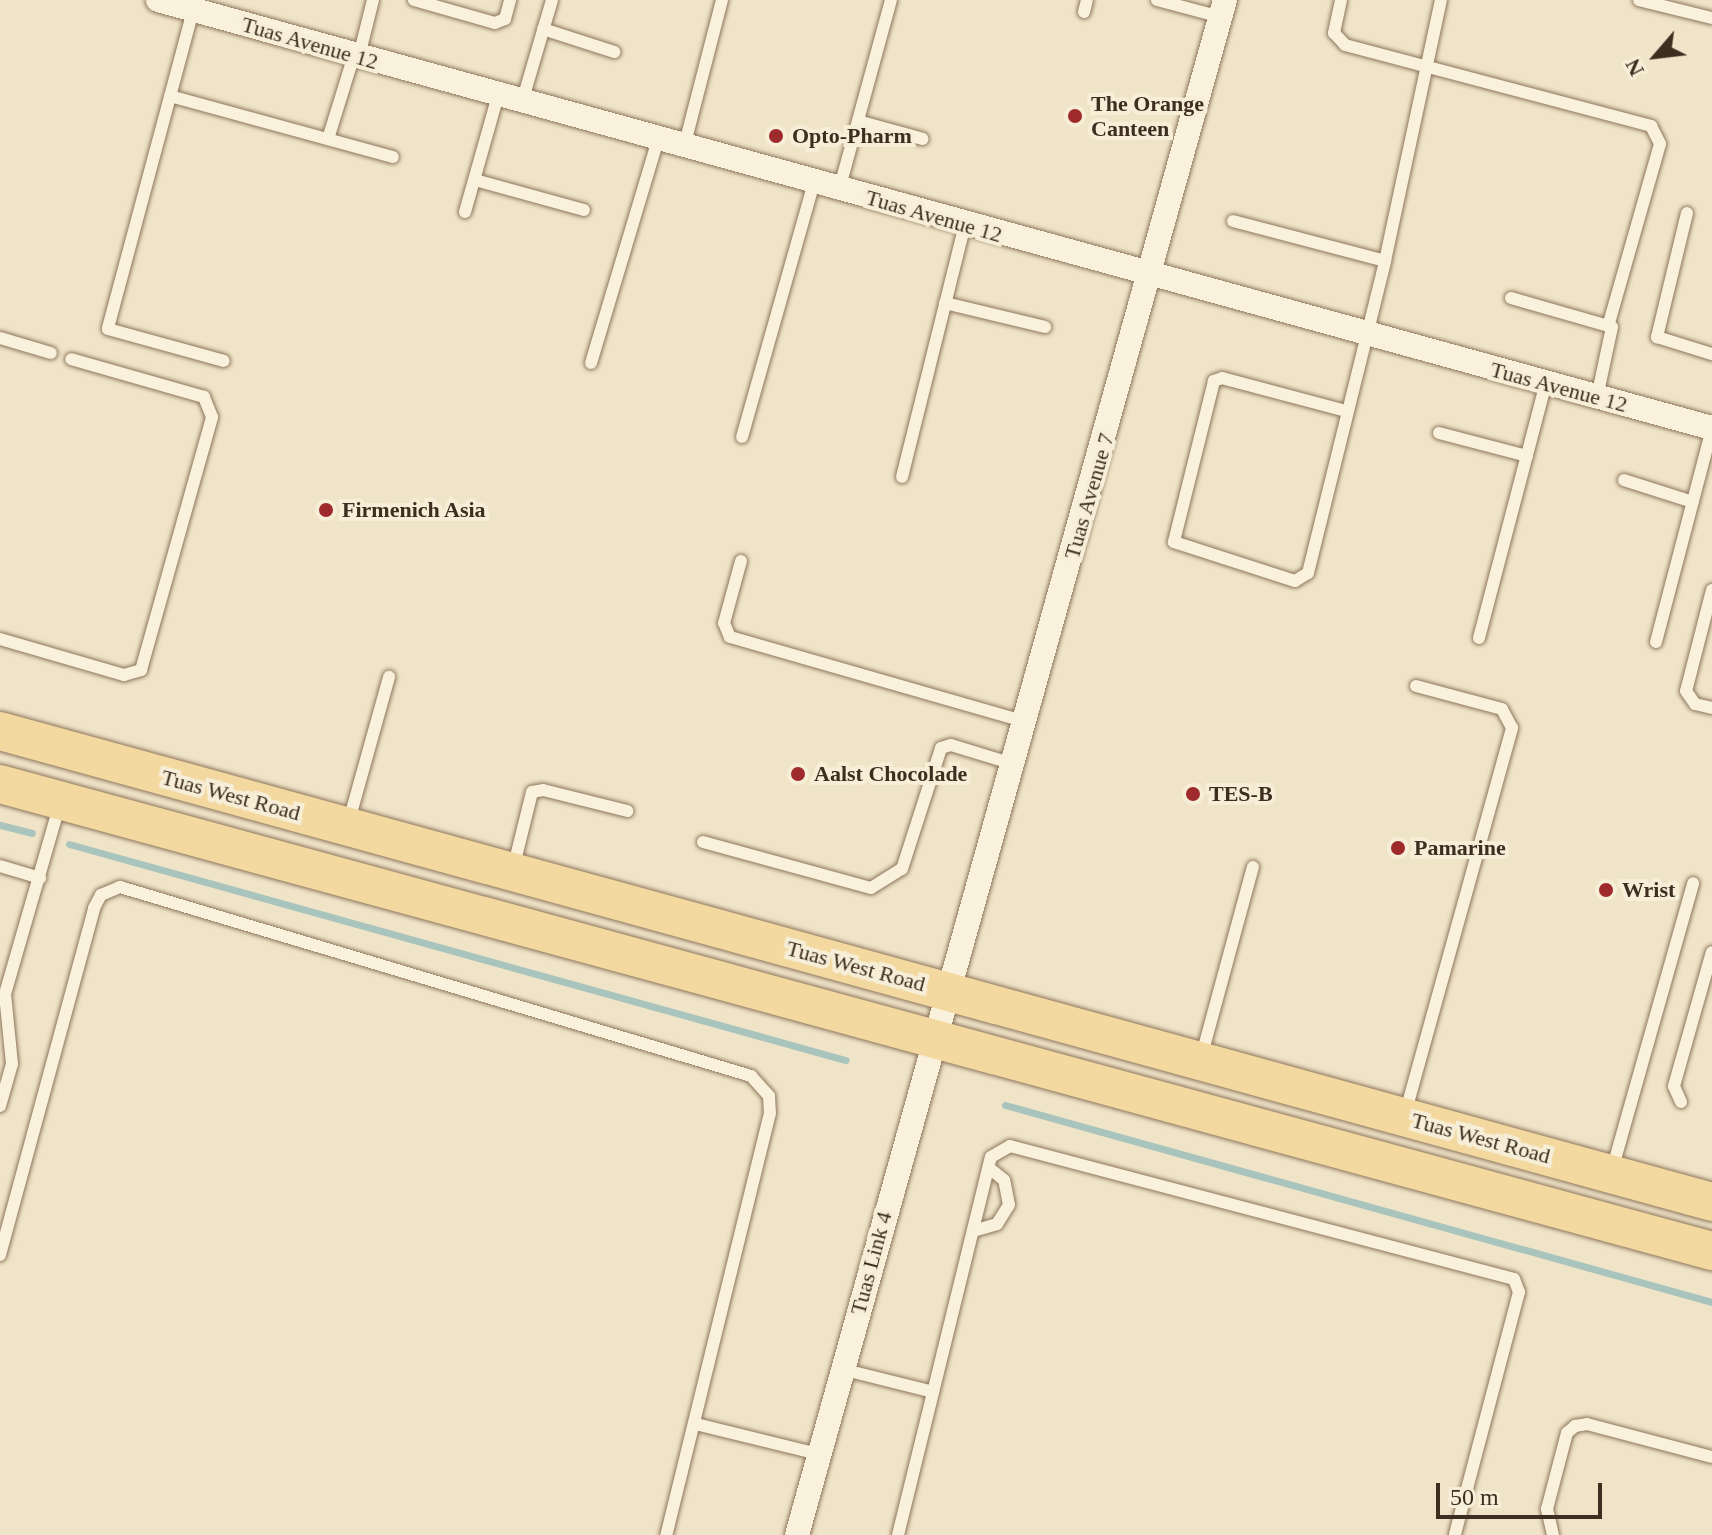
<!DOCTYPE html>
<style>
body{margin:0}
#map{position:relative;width:1712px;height:1535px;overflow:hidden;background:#f0e4c8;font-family:Georgia,serif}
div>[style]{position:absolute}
.stream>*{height:7px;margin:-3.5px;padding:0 3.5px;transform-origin:3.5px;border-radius:3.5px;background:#a9c4bc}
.roads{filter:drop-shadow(0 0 2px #8d765c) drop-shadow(0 0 2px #8d765c)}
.service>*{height:12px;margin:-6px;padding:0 6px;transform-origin:6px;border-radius:6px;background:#faf1dc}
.minor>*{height:24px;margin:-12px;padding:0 12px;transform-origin:12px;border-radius:12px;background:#faf1dc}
.primary>*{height:38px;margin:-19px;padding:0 19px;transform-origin:19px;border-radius:19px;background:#f3d9a0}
.dots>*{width:22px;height:22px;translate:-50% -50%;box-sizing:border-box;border:4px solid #f7eed8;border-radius:50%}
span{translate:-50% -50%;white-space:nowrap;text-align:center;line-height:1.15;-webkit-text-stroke:8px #f7eed8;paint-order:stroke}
.street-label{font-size:22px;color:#3d2e20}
.poi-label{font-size:22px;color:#3d2e20;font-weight:700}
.left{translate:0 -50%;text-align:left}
.north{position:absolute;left:1616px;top:16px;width:80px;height:80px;-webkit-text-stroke:6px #f7eed8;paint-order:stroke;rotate:242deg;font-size:22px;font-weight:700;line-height:32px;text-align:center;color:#3d2e20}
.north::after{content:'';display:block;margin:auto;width:28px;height:36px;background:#3d2e20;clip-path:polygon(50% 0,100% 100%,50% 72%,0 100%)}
.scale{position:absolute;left:1436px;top:1483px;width:166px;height:36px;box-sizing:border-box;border:4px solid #3d2e20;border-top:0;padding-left:10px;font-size:24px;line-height:28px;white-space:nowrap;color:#3d2e20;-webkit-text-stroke:6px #f7eed8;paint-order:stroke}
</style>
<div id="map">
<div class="stream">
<div style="left:0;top:825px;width:33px;rotate:14deg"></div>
<div style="left:69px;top:844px;width:806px;rotate:15.55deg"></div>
<div style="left:1005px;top:1105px;width:734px;rotate:15.57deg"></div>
</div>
<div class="roads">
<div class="service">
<div style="left:414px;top:0;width:84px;rotate:15.9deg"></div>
<div style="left:495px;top:23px;width:11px;rotate:-22deg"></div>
<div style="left:505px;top:19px;width:20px;rotate:-75deg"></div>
<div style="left:1157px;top:0;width:66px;rotate:14.9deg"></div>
<div style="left:1341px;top:0;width:34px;rotate:102deg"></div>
<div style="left:1334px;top:33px;width:16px;rotate:47deg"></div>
<div style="left:1345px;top:45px;width:317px;rotate:14.8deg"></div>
<div style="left:1651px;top:126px;width:20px;rotate:63deg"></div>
<div style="left:1660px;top:144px;width:186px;rotate:105.9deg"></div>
<div style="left:1639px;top:0;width:75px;rotate:13.9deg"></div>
<div style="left:194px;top:7px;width:333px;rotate:105deg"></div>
<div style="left:108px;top:329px;width:120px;rotate:15.4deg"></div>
<div style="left:1084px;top:12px;width:12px;rotate:-76deg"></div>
<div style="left:543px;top:29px;width:75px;rotate:17.9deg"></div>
<div style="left:359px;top:56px;width:58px;rotate:-76deg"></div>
<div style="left:170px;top:96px;width:231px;rotate:15.3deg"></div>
<div style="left:522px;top:102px;width:106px;rotate:-73.6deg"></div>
<div style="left:858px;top:121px;width:67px;rotate:15.5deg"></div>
<div style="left:328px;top:139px;width:88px;rotate:-72.8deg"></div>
<div style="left:684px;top:147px;width:152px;rotate:-75.5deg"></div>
<div style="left:475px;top:180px;width:113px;rotate:15.4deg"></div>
<div style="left:839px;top:190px;width:197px;rotate:-74.7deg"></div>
<div style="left:465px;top:212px;width:122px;rotate:-74.2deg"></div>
<div style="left:1687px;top:213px;width:128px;rotate:103.6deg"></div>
<div style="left:1657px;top:337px;width:58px;rotate:17.2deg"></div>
<div style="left:1233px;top:221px;width:157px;rotate:14.7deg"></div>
<div style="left:1511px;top:298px;width:105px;rotate:16deg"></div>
<div style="left:1612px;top:327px;width:72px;rotate:102.1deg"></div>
<div style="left:945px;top:303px;width:103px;rotate:13.5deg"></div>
<div style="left:0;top:338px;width:53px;rotate:16.4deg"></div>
<div style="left:591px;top:363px;width:233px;rotate:-73.3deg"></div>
<div style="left:1346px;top:411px;width:128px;rotate:-165.1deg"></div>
<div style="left:1222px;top:378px;width:9px;rotate:159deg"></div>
<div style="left:1214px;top:381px;width:166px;rotate:104deg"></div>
<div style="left:1174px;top:542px;width:127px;rotate:17.9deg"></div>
<div style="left:1295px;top:581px;width:15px;rotate:-32deg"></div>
<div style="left:1308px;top:573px;width:321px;rotate:-76.1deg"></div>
<div style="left:1385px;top:261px;width:267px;rotate:-77.9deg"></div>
<div style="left:1439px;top:433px;width:91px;rotate:14.6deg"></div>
<div style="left:742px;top:437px;width:264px;rotate:-74.2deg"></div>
<div style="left:902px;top:477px;width:260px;rotate:-76deg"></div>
<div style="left:1624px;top:480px;width:72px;rotate:17.7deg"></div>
<div style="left:741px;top:561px;width:64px;rotate:105.3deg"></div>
<div style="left:724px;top:623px;width:15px;rotate:67deg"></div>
<div style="left:730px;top:637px;width:304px;rotate:16deg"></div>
<div style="left:1712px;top:590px;width:104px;rotate:104.4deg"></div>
<div style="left:1686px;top:691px;width:16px;rotate:55deg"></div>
<div style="left:1695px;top:704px;width:17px;rotate:13deg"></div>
<div style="left:1479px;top:638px;width:264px;rotate:-75.3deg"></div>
<div style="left:0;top:639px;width:129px;rotate:16.2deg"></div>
<div style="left:124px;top:675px;width:18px;rotate:-16deg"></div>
<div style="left:141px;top:670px;width:263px;rotate:-74.3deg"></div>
<div style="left:212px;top:417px;width:22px;rotate:-112deg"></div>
<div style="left:204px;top:397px;width:138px;rotate:-164.1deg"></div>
<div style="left:1656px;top:642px;width:221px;rotate:-75.3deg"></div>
<div style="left:348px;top:824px;width:153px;rotate:-74.4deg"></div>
<div style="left:703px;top:842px;width:174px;rotate:15.3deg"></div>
<div style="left:871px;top:888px;width:36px;rotate:-32deg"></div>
<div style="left:902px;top:869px;width:127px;rotate:-72.1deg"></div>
<div style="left:941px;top:748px;width:10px;rotate:-17deg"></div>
<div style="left:951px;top:745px;width:62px;rotate:17deg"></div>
<div style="left:0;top:866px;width:42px;rotate:16.7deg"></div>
<div style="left:513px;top:869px;width:79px;rotate:-76.1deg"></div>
<div style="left:532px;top:792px;width:11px;rotate:-10deg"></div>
<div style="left:543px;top:790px;width:87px;rotate:14deg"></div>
<div style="left:1201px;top:1058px;width:198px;rotate:-74.8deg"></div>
<div style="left:1681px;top:1102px;width:17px;rotate:-114deg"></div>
<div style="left:1674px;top:1086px;width:139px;rotate:-74.2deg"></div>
<div style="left:0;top:1106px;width:44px;rotate:-74.1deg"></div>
<div style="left:12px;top:1064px;width:70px;rotate:-95.7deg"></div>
<div style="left:5px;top:994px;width:199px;rotate:-73.9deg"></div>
<div style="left:1405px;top:1114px;width:401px;rotate:-74.5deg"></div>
<div style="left:1512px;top:728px;width:21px;rotate:-118deg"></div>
<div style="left:1502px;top:709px;width:89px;rotate:-165deg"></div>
<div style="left:1612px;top:1170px;width:298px;rotate:-74.2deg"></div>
<div style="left:973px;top:1231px;width:25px;rotate:-16deg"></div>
<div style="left:997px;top:1224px;width:22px;rotate:-58deg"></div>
<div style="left:1009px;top:1205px;width:25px;rotate:-101deg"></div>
<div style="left:1004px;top:1180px;width:19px;rotate:-141deg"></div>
<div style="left:0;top:1255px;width:360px;rotate:-74.8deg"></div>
<div style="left:94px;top:908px;width:15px;rotate:-62deg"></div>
<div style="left:101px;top:895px;width:21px;rotate:-23deg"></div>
<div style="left:120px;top:887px;width:659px;rotate:16.67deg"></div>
<div style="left:751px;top:1076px;width:27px;rotate:48deg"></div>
<div style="left:769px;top:1096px;width:17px;rotate:87deg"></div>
<div style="left:770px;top:1113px;width:435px;rotate:103.8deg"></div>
<div style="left:841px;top:1369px;width:95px;rotate:14deg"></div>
<div style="left:696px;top:1424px;width:126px;rotate:13.8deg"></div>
<div style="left:898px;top:1535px;width:389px;rotate:-76.2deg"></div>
<div style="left:991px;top:1157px;width:22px;rotate:-30deg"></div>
<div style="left:1010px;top:1146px;width:521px;rotate:14.78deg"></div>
<div style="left:1514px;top:1279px;width:14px;rotate:69deg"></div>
<div style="left:1519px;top:1292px;width:251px;rotate:104.8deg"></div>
<div style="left:1553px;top:1535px;width:27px;rotate:-103deg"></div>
<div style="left:1547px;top:1509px;width:79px;rotate:-75.3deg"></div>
<div style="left:1567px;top:1433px;width:11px;rotate:-41deg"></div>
<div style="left:1575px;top:1426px;width:12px;rotate:-9deg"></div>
<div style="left:1587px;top:1424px;width:129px;rotate:14.8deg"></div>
</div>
<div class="minor">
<div style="left:158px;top:0;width:1612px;rotate:15.4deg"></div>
<div style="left:797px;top:1535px;width:1594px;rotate:-74.42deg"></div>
</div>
<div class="primary">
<div style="left:0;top:731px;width:1776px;rotate:15.38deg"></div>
<div style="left:0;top:784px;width:1775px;rotate:15.26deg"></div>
</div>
</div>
<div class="dots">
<div style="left:1075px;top:116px;background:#9e2a2b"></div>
<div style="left:776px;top:136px;background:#9e2a2b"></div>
<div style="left:326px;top:510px;background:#9e2a2b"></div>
<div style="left:798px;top:774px;background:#9e2a2b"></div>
<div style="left:1193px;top:794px;background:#9e2a2b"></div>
<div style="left:1398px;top:848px;background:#9e2a2b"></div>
<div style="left:1606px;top:890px;background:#9e2a2b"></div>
</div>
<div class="street-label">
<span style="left:310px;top:43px;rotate:16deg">Tuas Avenue 12</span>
<span style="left:934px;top:216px;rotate:16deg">Tuas Avenue 12</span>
<span style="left:1559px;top:387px;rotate:15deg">Tuas Avenue 12</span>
<span style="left:1089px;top:496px;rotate:-74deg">Tuas Avenue 7</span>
<span style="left:231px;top:795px;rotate:15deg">Tuas West Road</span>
<span style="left:856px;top:966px;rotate:15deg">Tuas West Road</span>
<span style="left:1481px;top:1138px;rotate:15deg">Tuas West Road</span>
<span style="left:871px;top:1263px;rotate:-75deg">Tuas Link 4</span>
</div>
<div class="poi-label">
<span class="left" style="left:1091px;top:116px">The Orange<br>Canteen</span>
<span class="left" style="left:792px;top:136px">Opto-Pharm</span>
<span class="left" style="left:342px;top:510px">Firmenich Asia</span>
<span class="left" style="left:814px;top:774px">Aalst Chocolade</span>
<span class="left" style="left:1209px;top:794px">TES-B</span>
<span class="left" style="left:1414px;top:848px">Pamarine</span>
<span class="left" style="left:1622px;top:890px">Wrist</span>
</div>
<div class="north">N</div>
<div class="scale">50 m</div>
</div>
